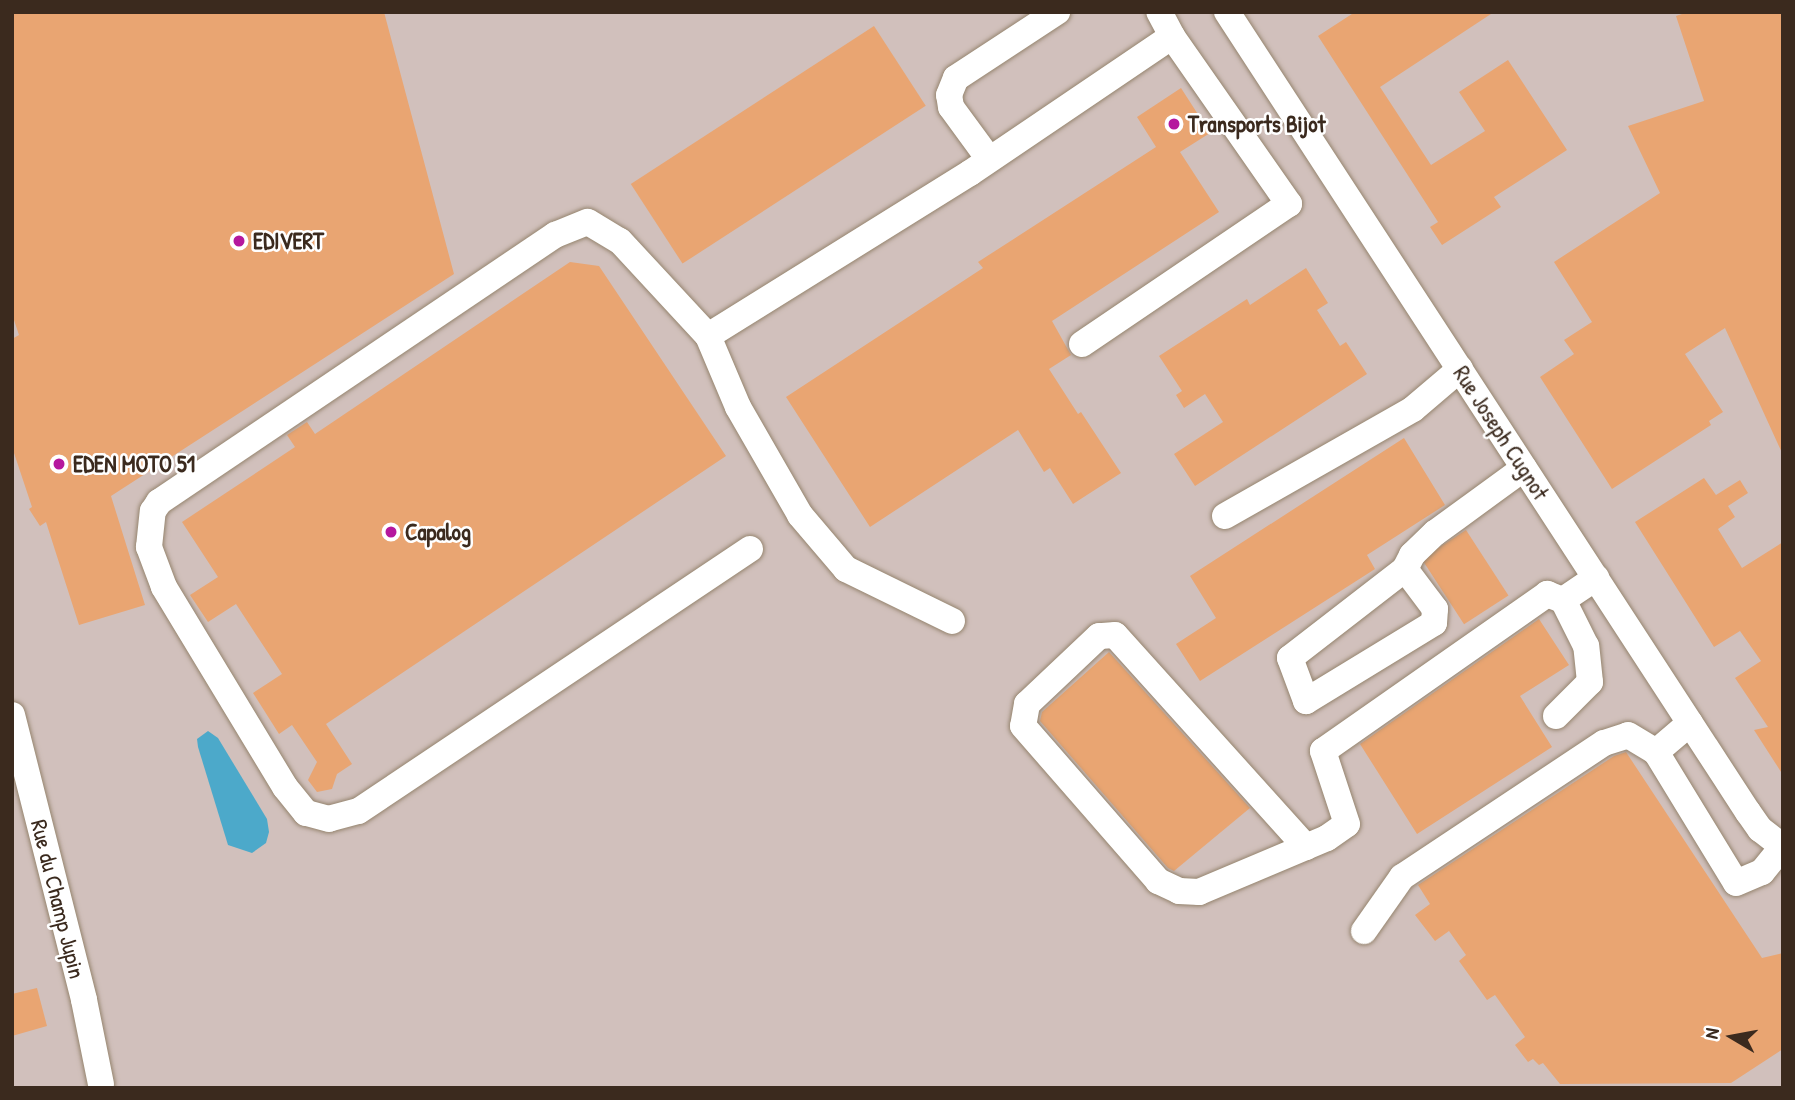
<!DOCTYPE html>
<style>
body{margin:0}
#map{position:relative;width:1795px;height:1100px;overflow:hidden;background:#efdebe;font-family:"Patrick Hand",sans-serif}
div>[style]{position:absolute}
.industrial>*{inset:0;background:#d1c0bc;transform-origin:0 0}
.water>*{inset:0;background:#4ca9ca}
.building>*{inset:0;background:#e9a572;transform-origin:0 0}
.roads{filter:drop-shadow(0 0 2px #95846e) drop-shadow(0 0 2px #95846e)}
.minor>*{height:26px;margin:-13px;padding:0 13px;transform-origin:13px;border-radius:13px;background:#fff}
.dots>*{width:19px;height:19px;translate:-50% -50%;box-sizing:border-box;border:4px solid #fff;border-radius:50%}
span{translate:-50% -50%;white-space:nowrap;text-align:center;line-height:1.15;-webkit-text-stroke:5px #fff;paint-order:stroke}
.poi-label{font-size:23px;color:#3b2a1e;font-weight:700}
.left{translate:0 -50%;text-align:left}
.street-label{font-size:23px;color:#3b2a1e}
.frame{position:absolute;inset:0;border:14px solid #3b2a1e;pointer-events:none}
.north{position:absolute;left:1697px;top:1002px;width:70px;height:70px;-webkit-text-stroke:5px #fff;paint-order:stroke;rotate:280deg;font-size:19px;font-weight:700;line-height:28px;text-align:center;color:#3b2a1e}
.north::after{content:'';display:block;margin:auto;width:24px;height:32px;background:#3b2a1e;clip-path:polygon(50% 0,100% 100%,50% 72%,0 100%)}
</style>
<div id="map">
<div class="industrial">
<div style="left:12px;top:12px;width:1771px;height:1076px"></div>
</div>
<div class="water">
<div style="clip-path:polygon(208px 731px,218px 738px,267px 819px,269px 832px,266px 843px,252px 853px,228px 845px,198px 747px,197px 739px)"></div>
</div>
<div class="building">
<div style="clip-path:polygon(12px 12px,384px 12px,454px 274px,111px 496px,145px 605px,79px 625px,46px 522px,40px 526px,29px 509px,32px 507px,12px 447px,12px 339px,19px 335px,12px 314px)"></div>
<div style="clip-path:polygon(1355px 12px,1494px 12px,1380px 87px,1431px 165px,1485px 131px,1459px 92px,1508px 60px,1567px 150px,1494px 197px,1501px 207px,1442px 245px,1430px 227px,1438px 222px,1318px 36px)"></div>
<div style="clip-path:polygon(1688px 12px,1783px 12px,1783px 455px,1725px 328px,1685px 354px,1723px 412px,1709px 421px,1711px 425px,1612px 489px,1540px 377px,1574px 354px,1564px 340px,1592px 322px,1554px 262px,1660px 193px,1628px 126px,1704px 101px,1676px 16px)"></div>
<div style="left:874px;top:26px;width:95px;height:290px;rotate:57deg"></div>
<div style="clip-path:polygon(1181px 88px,1210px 133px,1180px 152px,1219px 212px,1052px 321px,1071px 355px,1049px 369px,1078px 414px,1081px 412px,1121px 473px,1073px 504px,1050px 468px,1044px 472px,1018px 430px,870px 527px,786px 397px,983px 268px,978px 262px,1156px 147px,1137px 117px)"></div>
<div style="clip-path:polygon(570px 262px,599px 266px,726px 456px,326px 724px,352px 764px,337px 774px,332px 789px,317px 792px,308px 780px,317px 762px,292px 725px,279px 734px,253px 693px,282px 674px,236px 604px,208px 622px,190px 595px,218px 577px,182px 522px,295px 447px,287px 435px,307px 422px,315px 434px)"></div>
<div style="clip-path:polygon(1306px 268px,1328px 303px,1317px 310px,1340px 346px,1346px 342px,1367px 374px,1195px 486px,1174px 454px,1223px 422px,1205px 394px,1184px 408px,1176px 395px,1182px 391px,1159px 356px,1247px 299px,1250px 305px)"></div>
<div style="clip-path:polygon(1404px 438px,1445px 505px,1367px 555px,1375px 569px,1200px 681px,1176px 644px,1216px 618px,1190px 576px)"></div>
<div style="clip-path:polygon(1704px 478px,1716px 495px,1740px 480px,1748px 493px,1728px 506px,1735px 517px,1718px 529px,1742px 568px,1783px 542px,1783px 775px,1754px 730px,1768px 727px,1735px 678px,1761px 661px,1740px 631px,1714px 647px,1635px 522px)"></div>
<div style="left:1466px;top:530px;width:78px;height:53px;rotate:57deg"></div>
<div style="clip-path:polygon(1539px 619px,1569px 665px,1520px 696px,1552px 747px,1417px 834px,1360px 744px)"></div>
<div style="clip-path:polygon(1109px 652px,1250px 808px,1174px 871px,1168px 868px,1040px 721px,1042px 712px)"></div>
<div style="clip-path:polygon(1626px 752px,1762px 958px,1783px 953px,1783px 1049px,1731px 1083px,1560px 1084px,1543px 1063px,1539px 1065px,1533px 1059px,1528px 1062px,1515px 1045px,1525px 1037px,1495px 995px,1487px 1000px,1459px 961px,1466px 955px,1449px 931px,1435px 941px,1415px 915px,1430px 904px,1418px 885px,1614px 756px)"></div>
<div style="clip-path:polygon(37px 988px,47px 1026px,12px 1036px,12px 994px)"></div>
</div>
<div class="roads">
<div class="minor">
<div style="left:1227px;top:12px;width:955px;rotate:56.93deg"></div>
<div style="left:1748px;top:812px;width:21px;rotate:55deg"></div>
<div style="left:1760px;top:829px;width:29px;rotate:38deg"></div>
<div style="left:989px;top:159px;width:64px;rotate:-126.2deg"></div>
<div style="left:951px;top:107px;width:12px;rotate:-99deg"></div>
<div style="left:949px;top:95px;width:18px;rotate:-68deg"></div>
<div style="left:956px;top:78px;width:121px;rotate:-33.2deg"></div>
<div style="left:708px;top:336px;width:77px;rotate:67.1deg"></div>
<div style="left:738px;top:407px;width:125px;rotate:60.1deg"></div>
<div style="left:800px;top:515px;width:71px;rotate:49.6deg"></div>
<div style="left:846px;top:569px;width:118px;rotate:26.1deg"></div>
<div style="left:1082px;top:344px;width:250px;rotate:-34.1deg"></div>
<div style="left:1289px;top:204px;width:205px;rotate:-124.9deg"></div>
<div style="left:1225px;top:516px;width:216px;rotate:-29.6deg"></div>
<div style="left:1413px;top:409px;width:62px;rotate:-40.4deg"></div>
<div style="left:750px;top:549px;width:471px;rotate:146.2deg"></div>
<div style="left:358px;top:811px;width:30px;rotate:165deg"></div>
<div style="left:329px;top:819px;width:24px;rotate:-165deg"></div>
<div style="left:306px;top:813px;width:33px;rotate:-129deg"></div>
<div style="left:285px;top:787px;width:234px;rotate:-121.2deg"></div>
<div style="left:164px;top:587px;width:43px;rotate:-110.6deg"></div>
<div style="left:149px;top:547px;width:36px;rotate:-84deg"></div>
<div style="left:153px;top:511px;width:11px;rotate:-56deg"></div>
<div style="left:159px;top:502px;width:478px;rotate:-34deg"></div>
<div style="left:555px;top:235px;width:35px;rotate:-22deg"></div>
<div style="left:588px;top:222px;width:37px;rotate:31deg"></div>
<div style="left:620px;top:241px;width:129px;rotate:47.2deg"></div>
<div style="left:708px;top:336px;width:309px;rotate:-31.9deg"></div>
<div style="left:970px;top:173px;width:244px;rotate:-34.1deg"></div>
<div style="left:1172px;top:36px;width:27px;rotate:-118deg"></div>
<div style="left:1405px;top:569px;width:50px;rotate:53.1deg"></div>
<div style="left:1435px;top:609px;width:14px;rotate:94deg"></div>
<div style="left:1434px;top:623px;width:150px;rotate:148.6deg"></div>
<div style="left:1306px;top:701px;width:46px;rotate:-110.4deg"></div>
<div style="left:1290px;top:658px;width:145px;rotate:-37.7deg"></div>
<div style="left:1405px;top:569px;width:16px;rotate:-63deg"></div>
<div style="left:1412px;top:555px;width:32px;rotate:-44deg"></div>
<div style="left:1435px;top:533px;width:110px;rotate:-36.1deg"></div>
<div style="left:12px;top:715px;width:294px;rotate:75.8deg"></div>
<div style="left:84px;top:1000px;width:86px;rotate:78.6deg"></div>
<div style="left:1556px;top:716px;width:48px;rotate:-45deg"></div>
<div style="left:1590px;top:682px;width:36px;rotate:-96deg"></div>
<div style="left:1586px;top:646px;width:51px;rotate:-116.6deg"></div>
<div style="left:1690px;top:723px;width:45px;rotate:139.5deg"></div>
<div style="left:1656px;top:752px;width:153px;rotate:58.6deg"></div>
<div style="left:1736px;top:883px;width:28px;rotate:-23deg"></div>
<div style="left:1762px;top:872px;width:32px;rotate:-51deg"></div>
<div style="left:1306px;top:847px;width:285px;rotate:-132deg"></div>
<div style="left:1115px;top:635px;width:16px;rotate:176deg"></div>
<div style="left:1099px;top:636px;width:99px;rotate:136.6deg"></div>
<div style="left:1027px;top:704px;width:22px;rotate:100deg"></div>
<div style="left:1023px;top:726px;width:206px;rotate:48.9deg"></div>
<div style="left:1158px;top:881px;width:23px;rotate:25deg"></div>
<div style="left:1179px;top:891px;width:20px;rotate:3deg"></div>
<div style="left:1199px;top:892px;width:139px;rotate:-22.9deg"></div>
<div style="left:1327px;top:838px;width:24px;rotate:-35deg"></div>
<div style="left:1347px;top:824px;width:77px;rotate:-108.2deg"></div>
<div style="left:1323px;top:751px;width:274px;rotate:-35deg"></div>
<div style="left:1547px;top:594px;width:17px;rotate:21deg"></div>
<div style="left:1563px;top:600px;width:40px;rotate:-34deg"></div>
<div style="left:1364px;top:931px;width:66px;rotate:-54.9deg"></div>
<div style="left:1402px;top:877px;width:242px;rotate:-33.6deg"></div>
<div style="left:1604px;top:743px;width:25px;rotate:-18deg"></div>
<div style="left:1628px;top:735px;width:33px;rotate:31deg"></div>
</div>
</div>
<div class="dots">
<div style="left:1174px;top:124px;background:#b5179e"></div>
<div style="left:239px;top:241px;background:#b5179e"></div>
<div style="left:59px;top:464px;background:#b5179e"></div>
<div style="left:391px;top:532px;background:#b5179e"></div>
</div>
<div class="poi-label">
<span class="left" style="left:1188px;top:124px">Transports Bijot</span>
<span class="left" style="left:253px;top:241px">EDIVERT</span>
<span class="left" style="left:73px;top:464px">EDEN MOTO 51</span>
<span class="left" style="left:405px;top:532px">Capalog</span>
</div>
<div class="street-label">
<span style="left:1501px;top:433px;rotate:57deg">Rue Joseph Cugnot</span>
<span style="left:58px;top:899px;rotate:76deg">Rue du Champ Jupin</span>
</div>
<div class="frame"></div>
<div class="north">N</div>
</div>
